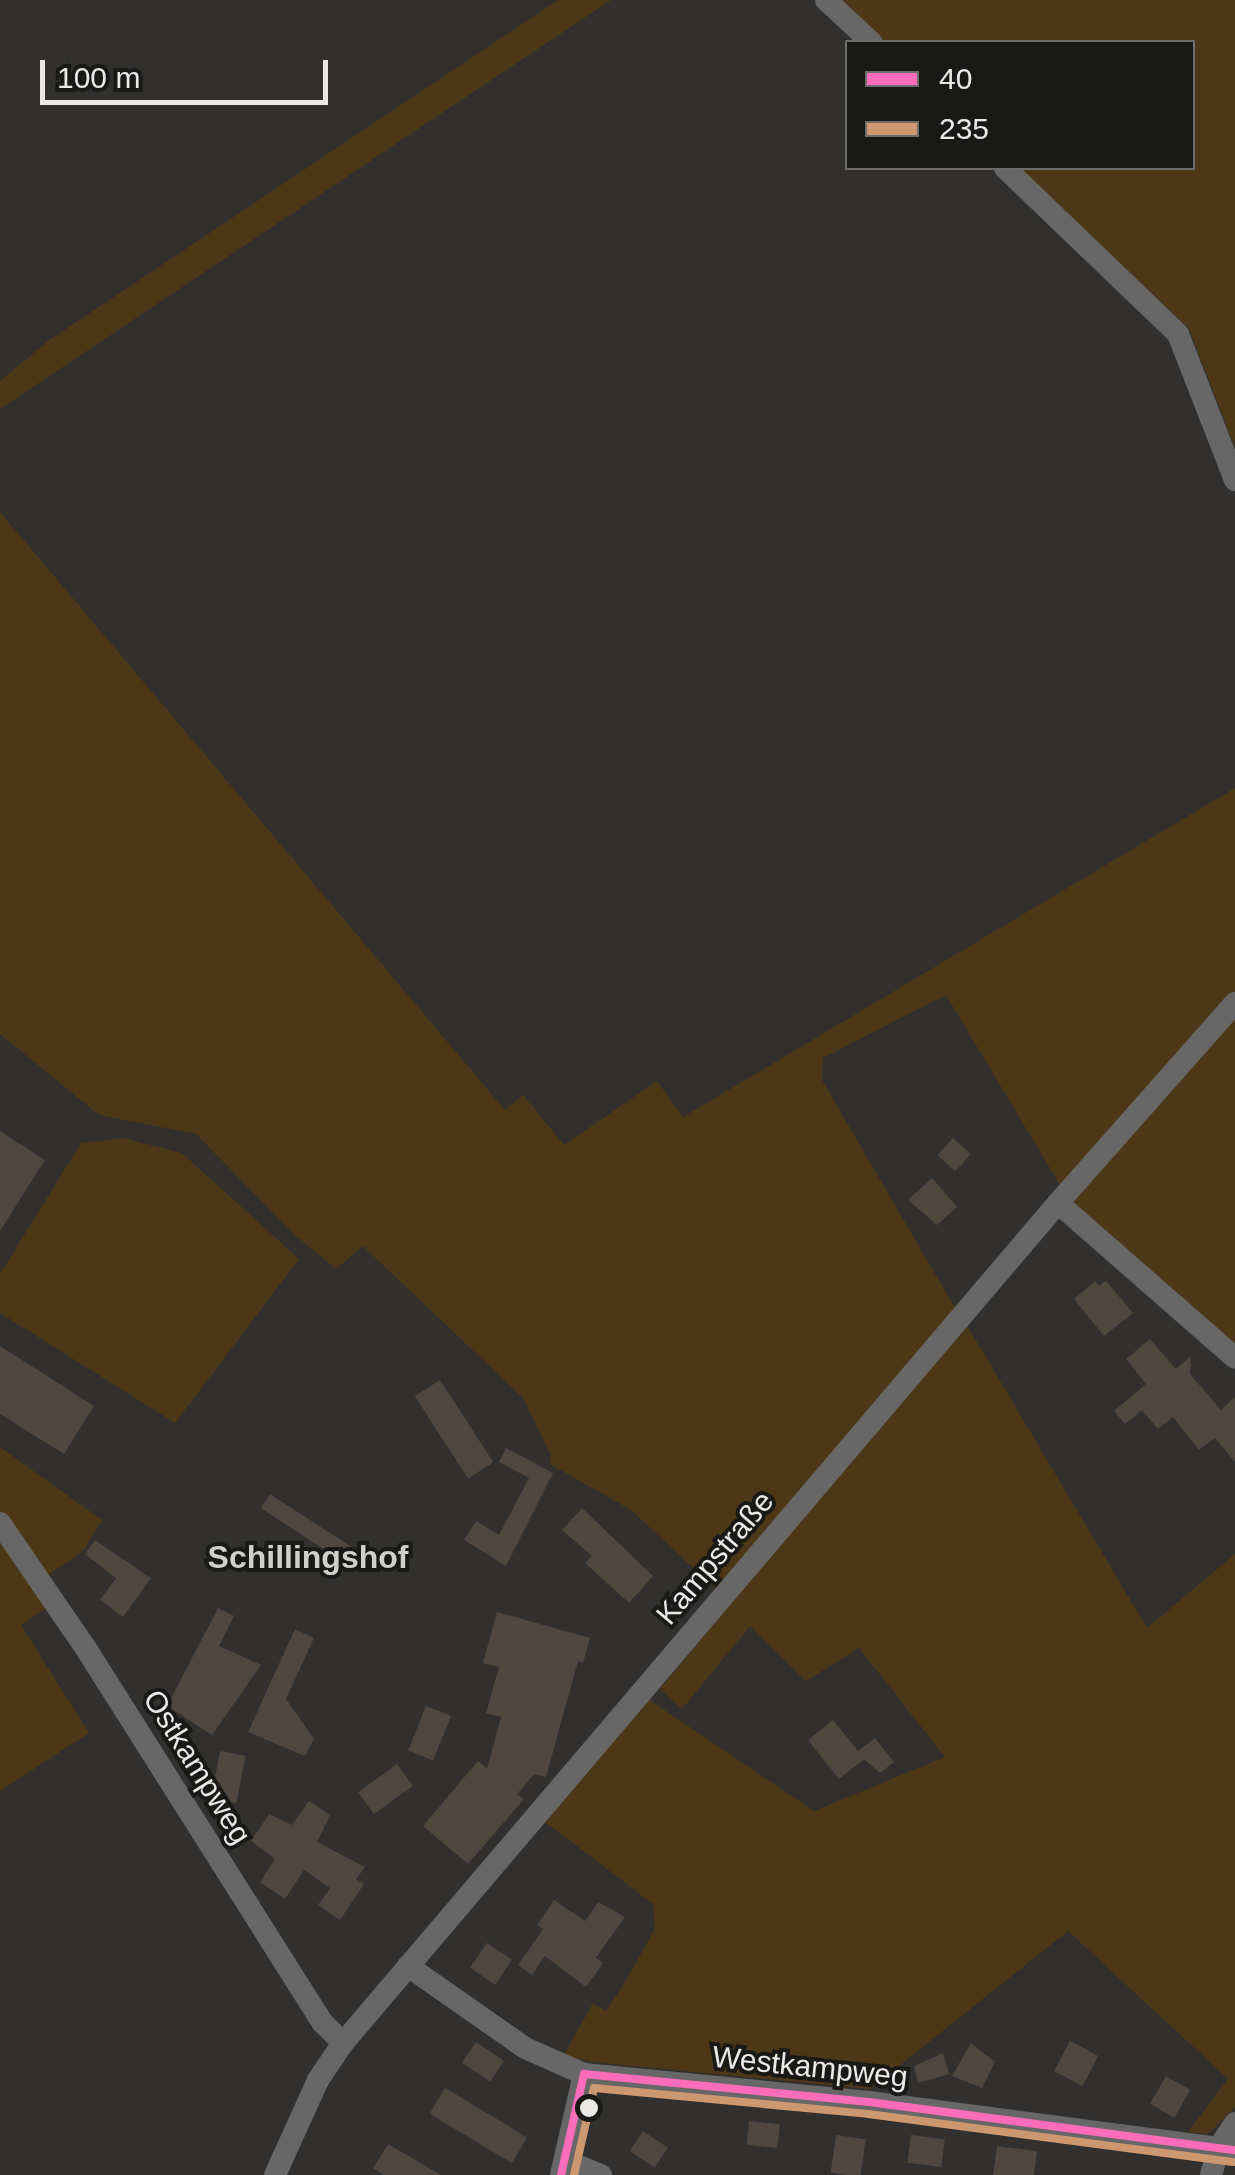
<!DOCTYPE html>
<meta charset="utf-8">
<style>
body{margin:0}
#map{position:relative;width:1235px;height:2175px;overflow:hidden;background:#31302f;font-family:Arial,sans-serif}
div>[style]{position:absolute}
.green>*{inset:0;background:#4c3817}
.building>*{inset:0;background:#4e483e;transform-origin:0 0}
.minor>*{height:22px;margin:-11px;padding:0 11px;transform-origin:11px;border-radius:11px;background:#676767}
.bus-1>*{height:8px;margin:-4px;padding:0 4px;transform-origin:4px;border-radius:4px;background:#fb6dba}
.bus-2>*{height:8px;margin:-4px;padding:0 4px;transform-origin:4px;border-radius:4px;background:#cd976f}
.dots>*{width:28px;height:28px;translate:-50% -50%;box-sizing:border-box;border:5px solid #191917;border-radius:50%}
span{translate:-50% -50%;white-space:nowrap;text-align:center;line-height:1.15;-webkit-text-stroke:8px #191917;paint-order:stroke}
.street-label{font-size:30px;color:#eae9e8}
.neighbourhood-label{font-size:32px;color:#d1cfcb;font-weight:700}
.legend{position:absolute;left:845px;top:40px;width:350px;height:130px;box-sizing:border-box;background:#191917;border:2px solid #6d6c6b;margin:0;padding:12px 18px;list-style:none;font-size:30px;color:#eae9e8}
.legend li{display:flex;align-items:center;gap:20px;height:50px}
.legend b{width:50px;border:2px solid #6d6c6b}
.scale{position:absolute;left:40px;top:60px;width:288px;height:45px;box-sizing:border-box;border:5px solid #eae9e8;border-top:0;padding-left:12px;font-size:30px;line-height:35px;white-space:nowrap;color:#eae9e8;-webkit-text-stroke:8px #191917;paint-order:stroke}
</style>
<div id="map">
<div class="green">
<div style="clip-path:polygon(558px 0,611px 0,0 409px,0 381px,48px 341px)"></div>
<div style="clip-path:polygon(839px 0,1235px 0,1235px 448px,1189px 328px,1018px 168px,1192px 168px,1192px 42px,884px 42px)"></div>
<div style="clip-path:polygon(0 512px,505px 1110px,523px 1095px,564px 1145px,657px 1081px,683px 1117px,1235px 788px,1235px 991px,1060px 1185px,946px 995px,823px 1058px,822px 1080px,955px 1308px,717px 1590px,631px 1510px,550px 1464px,551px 1456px,523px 1398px,363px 1246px,336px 1269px,296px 1236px,196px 1134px,99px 1115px,0 1034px)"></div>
<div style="clip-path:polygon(1235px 1017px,1235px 1354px,1063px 1207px)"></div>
<div style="clip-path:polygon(123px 1138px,182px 1153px,299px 1259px,175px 1423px,0 1313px,0 1274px,81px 1143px)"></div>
<div style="clip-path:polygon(965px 1322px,1147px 1628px,1235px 1554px,1235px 2107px,1208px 2134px,1188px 2132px,1228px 2079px,1068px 1931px,870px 2089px,593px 2062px,564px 2055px,593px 2003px,606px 2011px,627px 1979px,655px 1928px,653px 1904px,544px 1821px,648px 1699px,814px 1811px,945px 1757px,859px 1648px,806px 1681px,750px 1626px,682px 1709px,660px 1689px)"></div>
<div style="clip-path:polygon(0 1447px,102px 1520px,82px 1552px,47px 1576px,0 1512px)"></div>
<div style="clip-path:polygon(0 1529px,51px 1605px,21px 1625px,89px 1733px,0 1791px)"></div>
</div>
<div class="building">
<div style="clip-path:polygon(0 1131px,45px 1160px,0 1231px)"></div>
<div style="left:953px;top:1138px;width:24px;height:23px;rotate:42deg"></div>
<div style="clip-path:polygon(932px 1178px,957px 1207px,937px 1225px,908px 1200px)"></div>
<div style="clip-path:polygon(1095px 1281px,1099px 1286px,1106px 1281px,1133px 1313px,1104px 1336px,1074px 1299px)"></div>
<div style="clip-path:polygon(1150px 1339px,1176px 1369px,1191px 1356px,1190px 1374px,1221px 1410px,1235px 1397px,1235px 1462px,1215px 1438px,1199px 1450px,1173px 1417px,1158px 1429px,1142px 1410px,1125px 1424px,1114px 1411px,1146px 1384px,1126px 1359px)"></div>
<div style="clip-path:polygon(0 1346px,94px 1406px,64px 1454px,0 1414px)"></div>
<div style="left:440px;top:1380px;width:98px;height:30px;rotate:57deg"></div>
<div style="clip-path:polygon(506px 1448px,553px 1473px,506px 1566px,464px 1540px,476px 1521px,499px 1535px,529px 1478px,499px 1462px)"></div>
<div style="left:270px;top:1494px;width:113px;height:17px;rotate:33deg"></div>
<div style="clip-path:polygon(582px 1508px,653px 1576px,629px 1603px,585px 1563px,592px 1556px,562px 1530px)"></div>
<div style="clip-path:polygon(95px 1540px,151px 1578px,123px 1617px,100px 1600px,116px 1578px,85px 1554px)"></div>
<div style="clip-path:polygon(218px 1608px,234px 1616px,219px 1646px,261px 1665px,212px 1735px,167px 1706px)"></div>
<div style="clip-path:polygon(497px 1612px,590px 1638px,583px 1663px,578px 1661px,546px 1777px,534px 1774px,517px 1794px,524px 1799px,468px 1864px,423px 1826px,478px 1761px,487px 1769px,501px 1717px,486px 1713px,499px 1667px,483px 1663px)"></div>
<div style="clip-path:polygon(295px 1629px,314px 1638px,286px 1699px,314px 1739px,305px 1756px,248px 1732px)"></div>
<div style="left:426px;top:1706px;width:27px;height:48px;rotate:22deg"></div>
<div style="clip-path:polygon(833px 1720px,858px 1751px,875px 1738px,894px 1762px,880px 1773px,864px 1759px,839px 1779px,808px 1740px)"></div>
<div style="left:220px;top:1751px;width:26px;height:48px;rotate:11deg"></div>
<div style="left:397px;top:1764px;width:27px;height:48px;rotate:54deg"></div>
<div style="clip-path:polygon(309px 1801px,330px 1815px,317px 1842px,365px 1867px,356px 1879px,364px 1884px,340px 1920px,318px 1905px,330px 1888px,304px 1870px,285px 1899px,260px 1882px,275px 1859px,251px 1841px,269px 1814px,292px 1825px)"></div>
<div style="clip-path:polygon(554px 1900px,585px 1921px,598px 1902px,625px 1917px,596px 1958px,603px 1963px,586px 1987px,545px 1956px,532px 1975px,518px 1965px,543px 1929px,537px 1925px)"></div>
<div style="left:487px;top:1943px;width:30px;height:30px;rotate:34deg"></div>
<div style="left:1070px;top:2041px;width:32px;height:34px;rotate:28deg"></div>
<div style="left:476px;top:2042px;width:34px;height:25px;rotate:34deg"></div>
<div style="clip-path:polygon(971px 2043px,995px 2062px,982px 2088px,952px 2076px)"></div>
<div style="clip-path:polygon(943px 2053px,949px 2074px,918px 2083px,914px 2066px)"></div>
<div style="left:1166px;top:2076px;width:28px;height:32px;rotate:30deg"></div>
<div style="left:445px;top:2088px;width:96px;height:30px;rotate:31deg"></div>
<div style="left:749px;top:2121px;width:31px;height:24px;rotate:6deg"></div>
<div style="left:643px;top:2131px;width:30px;height:24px;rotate:34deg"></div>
<div style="left:836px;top:2135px;width:30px;height:38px;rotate:8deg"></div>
<div style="left:911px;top:2135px;width:34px;height:28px;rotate:7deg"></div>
<div style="clip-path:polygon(388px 2144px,441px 2175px,384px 2175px,373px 2168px)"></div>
<div style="clip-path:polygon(997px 2146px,1037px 2151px,1034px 2175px,993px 2175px)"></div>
</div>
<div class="minor">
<div style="left:826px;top:0;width:62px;rotate:43deg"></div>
<div style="left:1005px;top:168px;width:240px;rotate:43.8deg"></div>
<div style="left:1178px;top:334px;width:157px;rotate:68.7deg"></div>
<div style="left:1058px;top:1203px;width:235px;rotate:41.2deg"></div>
<div style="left:0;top:1523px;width:150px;rotate:55.6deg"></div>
<div style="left:85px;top:1647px;width:444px;rotate:57.7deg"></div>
<div style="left:322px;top:2022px;width:30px;rotate:45deg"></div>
<div style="left:408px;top:1966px;width:143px;rotate:35deg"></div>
<div style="left:525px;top:2048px;width:64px;rotate:23.8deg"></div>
<div style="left:584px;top:2074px;width:286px;rotate:5.6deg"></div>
<div style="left:869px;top:2102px;width:369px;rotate:7.5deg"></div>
<div style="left:566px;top:2161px;width:38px;rotate:22deg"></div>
<div style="left:275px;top:2175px;width:104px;rotate:-65.6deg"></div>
<div style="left:318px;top:2080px;width:45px;rotate:-56deg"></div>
<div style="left:343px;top:2043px;width:1103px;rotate:-49.6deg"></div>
<div style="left:1058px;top:1203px;width:267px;rotate:-48.5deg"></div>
<div style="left:561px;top:2175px;width:104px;rotate:-77.2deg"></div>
<div style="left:1211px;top:2175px;width:29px;rotate:-74deg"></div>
<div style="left:1219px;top:2147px;width:29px;rotate:-56deg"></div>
</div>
<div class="bus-1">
<div style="left:584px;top:2074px;width:286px;rotate:5.6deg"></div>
<div style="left:869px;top:2102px;width:369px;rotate:7.5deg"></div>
<div style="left:561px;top:2175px;width:104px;rotate:-77.2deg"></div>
</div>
<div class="bus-2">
<div style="left:574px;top:2175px;width:89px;rotate:-77.1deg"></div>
<div style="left:594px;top:2088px;width:275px;rotate:5.4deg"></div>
<div style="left:868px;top:2114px;width:368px;rotate:7.5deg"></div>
</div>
<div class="dots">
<div style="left:589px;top:2108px;background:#eae9e8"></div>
</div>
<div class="street-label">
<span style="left:715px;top:1558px;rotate:-50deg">Kampstraße</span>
<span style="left:197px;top:1767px;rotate:58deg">Ostkampweg</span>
<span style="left:810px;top:2067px;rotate:6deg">Westkampweg</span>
</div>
<div class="neighbourhood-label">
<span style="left:308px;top:1557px">Schillingshof</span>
</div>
<ul class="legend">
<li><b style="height:12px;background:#fb6dba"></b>40</li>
<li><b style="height:12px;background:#cd976f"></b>235</li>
</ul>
<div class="scale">100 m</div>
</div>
